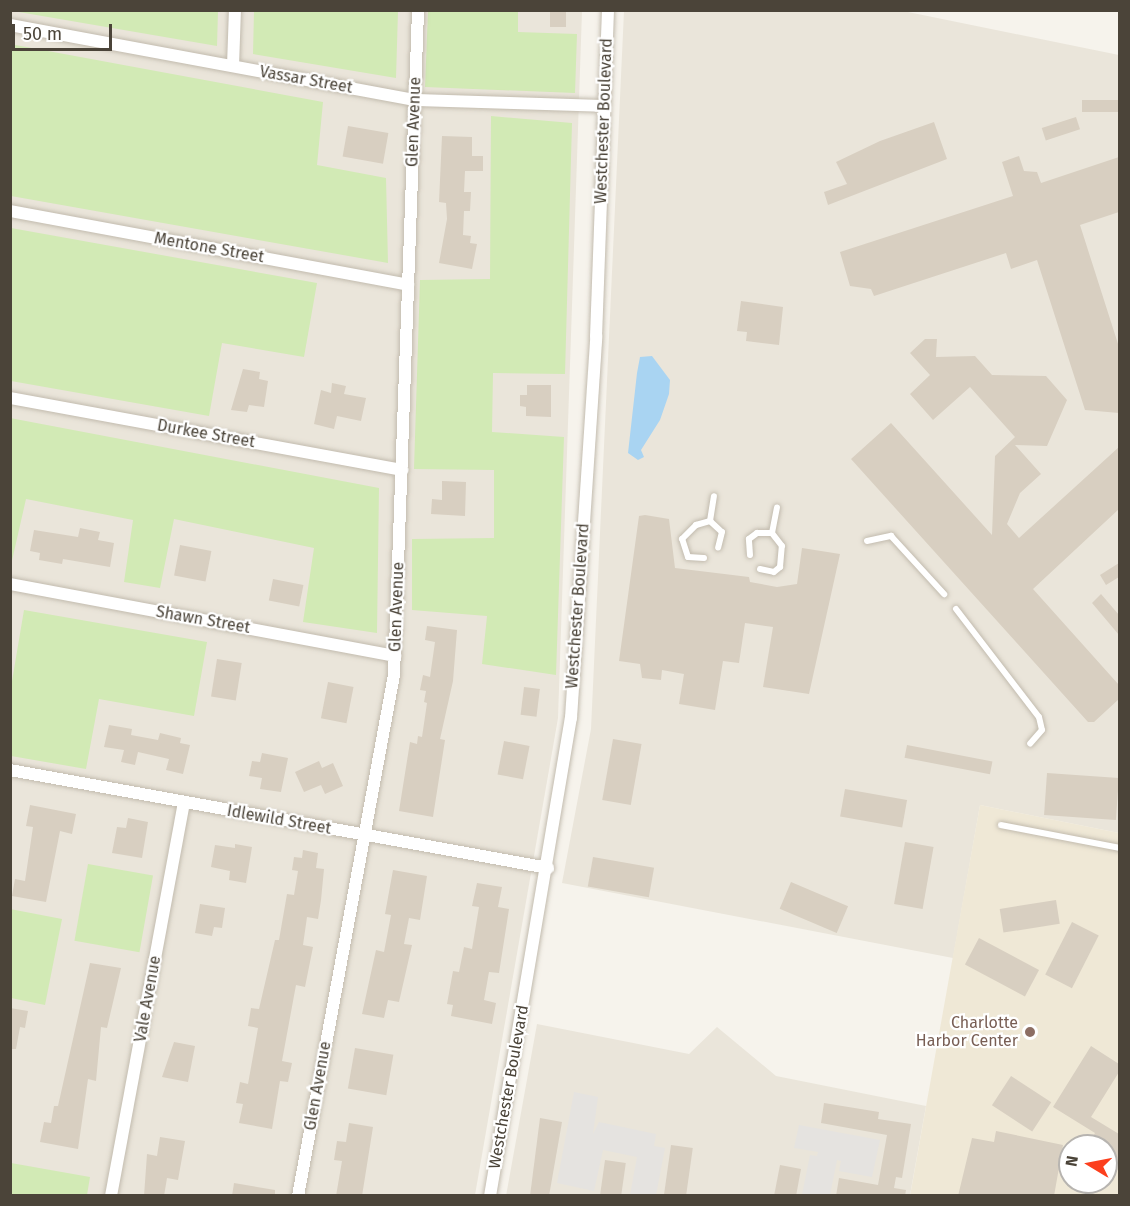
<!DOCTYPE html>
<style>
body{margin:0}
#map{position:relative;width:1130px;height:1206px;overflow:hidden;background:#f6f3ec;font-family:"Fira Sans",sans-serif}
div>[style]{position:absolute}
.residential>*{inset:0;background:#eae5da}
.education>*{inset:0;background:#efe8d6}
.green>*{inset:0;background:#d2eab5;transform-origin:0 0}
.parking>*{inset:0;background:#e5e3e0}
.water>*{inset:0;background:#a9d4f2}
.building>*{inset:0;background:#d8cfc1;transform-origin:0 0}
.roads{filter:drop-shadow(0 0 2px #c2bbae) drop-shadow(0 0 2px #c2bbae)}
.service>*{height:6px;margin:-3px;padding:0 3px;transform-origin:3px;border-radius:3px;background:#fff}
.minor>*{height:12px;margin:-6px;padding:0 6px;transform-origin:6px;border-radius:6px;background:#fff}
.dots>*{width:16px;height:16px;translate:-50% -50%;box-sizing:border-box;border:3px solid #fff;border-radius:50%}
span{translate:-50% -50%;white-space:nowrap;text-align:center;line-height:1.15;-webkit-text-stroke:4.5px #fff;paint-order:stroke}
.street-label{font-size:16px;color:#4b4439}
.education-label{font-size:16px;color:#785e54}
.right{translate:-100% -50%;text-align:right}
.frame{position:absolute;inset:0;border:12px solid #4b4439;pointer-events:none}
.north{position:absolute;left:1058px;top:1134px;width:60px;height:60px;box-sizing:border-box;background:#fff;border:2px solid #b7b4b0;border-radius:50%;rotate:280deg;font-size:16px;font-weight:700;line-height:24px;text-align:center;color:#4b4439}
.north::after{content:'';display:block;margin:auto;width:21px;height:27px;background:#fc3f1d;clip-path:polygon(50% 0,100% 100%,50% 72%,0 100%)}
.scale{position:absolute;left:12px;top:24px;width:100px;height:27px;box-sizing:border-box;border:3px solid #4b4439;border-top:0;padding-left:8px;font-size:18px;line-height:21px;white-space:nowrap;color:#4b4439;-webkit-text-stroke:4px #fff;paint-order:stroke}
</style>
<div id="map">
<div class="residential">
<div style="clip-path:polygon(10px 11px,582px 11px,558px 718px,475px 1195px,11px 1195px)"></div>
<div style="clip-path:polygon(624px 11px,903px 11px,1119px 55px,1119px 833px,980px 805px,953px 958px,562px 883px,591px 729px)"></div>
<div style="clip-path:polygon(537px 1024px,689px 1054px,717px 1027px,776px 1076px,926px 1106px,910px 1195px,506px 1196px)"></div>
</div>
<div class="education">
<div style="clip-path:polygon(evenodd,980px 805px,1119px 833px,1119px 1195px,910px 1196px,980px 805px,1070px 1146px,1106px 1146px,1106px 1182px,1070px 1182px,1070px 1146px)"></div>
</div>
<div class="green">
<div style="clip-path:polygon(13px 11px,218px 11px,217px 46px)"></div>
<div style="clip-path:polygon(254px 11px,398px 11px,396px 78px,253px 54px)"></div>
<div style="clip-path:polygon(428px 11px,518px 11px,518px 32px,577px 34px,575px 93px,425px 87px)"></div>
<div style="clip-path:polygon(10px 44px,323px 102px,317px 165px,386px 178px,388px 263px,11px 196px)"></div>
<div style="clip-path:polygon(491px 116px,572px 123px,565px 374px,493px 373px,492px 432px,564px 437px,556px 675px,482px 664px,487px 616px,412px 610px,412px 539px,494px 538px,494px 470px,414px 469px,420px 280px,490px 279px)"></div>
<div style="clip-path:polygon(11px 228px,317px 283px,304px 357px,222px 343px,209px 416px,11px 381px)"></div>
<div style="clip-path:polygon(10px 418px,379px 488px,377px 633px,303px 622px,314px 548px,174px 519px,160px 588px,124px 582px,133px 520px,26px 499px,11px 565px)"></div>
<div style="clip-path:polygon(24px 610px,207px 642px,194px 716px,99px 699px,86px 769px,11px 756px,11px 687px)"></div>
<div style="left:88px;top:864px;width:66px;height:78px;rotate:10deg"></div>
<div style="clip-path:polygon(10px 909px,62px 919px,45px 1005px,11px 998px)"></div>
<div style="clip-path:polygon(11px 1163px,90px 1177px,87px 1195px,11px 1195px)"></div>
</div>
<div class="parking">
<div style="clip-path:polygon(574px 1092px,598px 1097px,593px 1134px,599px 1122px,656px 1134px,654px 1146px,665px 1148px,656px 1195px,630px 1195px,637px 1157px,603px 1150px,594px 1191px,557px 1183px)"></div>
<div style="clip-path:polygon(799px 1125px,880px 1140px,872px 1177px,839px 1171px,841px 1161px,837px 1160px,830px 1195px,802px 1195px,810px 1155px,817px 1156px,818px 1152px,794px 1148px)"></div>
</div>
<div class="water">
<div style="clip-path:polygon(652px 356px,670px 380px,669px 394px,660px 420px,641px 450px,644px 457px,638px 460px,628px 453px,637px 373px,640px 357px)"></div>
</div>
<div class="building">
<div style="left:550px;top:10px;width:16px;height:17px"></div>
<div style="left:1119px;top:100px;width:12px;height:37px;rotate:90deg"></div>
<div style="left:1076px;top:117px;width:13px;height:36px;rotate:72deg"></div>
<div style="clip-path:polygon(934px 122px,947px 159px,828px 205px,824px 192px,847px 184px,836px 162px,880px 141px)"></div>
<div style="left:348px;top:126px;width:41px;height:31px;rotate:10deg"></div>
<div style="clip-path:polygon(442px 136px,472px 137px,472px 156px,483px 156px,483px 171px,465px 171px,464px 192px,471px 192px,470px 211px,464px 211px,463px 235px,471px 236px,470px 243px,477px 244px,472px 269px,439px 263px,447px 219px,446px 203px,439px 202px)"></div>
<div style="clip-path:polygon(1019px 156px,1024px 171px,1037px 172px,1041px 183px,1119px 157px,1119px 212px,1080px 225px,1119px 347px,1119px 413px,1085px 410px,1037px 260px,1011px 269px,1006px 253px,874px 296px,871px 289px,850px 286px,840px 252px,1013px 196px,1002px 162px)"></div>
<div style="clip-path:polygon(741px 301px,783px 307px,779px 345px,746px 341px,747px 332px,737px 331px)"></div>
<div style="clip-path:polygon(925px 339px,937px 339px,936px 357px,975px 356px,992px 375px,1046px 376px,1067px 400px,1047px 446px,1015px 445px,1041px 474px,1020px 493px,1007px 524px,1019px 538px,1119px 447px,1119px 509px,1033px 589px,1119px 685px,1119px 699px,1094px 722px,1088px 722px,851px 459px,891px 423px,992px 535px,995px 456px,1015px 437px,970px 387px,933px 420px,910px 394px,930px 375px,910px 353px)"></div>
<div style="clip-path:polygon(243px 369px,260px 372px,259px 379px,268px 381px,264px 407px,249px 405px,247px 412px,231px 410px)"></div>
<div style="clip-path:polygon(332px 383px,346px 386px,344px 394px,366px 398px,361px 421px,337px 416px,334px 429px,314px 424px,321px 390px,331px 393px)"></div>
<div style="clip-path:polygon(527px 385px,551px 385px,551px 417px,526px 416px,526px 407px,520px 406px,520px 395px,527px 395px)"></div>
<div style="clip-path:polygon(442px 481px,466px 482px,465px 516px,431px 514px,432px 499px,442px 500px)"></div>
<div style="clip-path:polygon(645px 515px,669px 519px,675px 568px,749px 577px,750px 582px,777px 587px,797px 584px,802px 548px,840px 554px,809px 694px,763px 687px,773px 627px,745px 623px,739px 663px,723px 661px,715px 710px,679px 704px,684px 674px,662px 670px,661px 680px,642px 678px,640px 664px,619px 661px,639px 516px)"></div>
<div style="clip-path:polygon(80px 528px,100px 532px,98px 540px,114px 543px,110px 567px,63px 559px,62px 564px,39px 560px,40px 553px,30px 551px,34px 530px,78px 537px)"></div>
<div style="left:180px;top:545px;width:32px;height:31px;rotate:11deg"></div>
<div style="clip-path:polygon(1119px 563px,1119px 577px,1106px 585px,1100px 575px)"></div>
<div style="left:273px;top:579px;width:31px;height:22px;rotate:11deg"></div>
<div style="clip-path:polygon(1101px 594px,1119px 615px,1119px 635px,1092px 603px)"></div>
<div style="clip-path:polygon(427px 626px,457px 630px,453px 681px,440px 739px,445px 740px,433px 817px,399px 811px,410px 742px,417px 744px,418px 736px,422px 737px,427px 703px,424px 702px,426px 691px,420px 690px,423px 675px,430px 677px,435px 642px,425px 640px)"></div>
<div style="left:217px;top:659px;width:25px;height:38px;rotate:9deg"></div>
<div style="left:328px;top:682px;width:26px;height:37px;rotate:11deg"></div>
<div style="left:524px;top:687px;width:16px;height:28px;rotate:7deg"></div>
<div style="clip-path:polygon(109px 725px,132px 729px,131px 735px,158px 740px,160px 733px,181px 738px,180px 743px,190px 745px,183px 774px,166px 770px,169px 759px,138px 752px,135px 765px,121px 762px,124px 750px,104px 747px)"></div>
<div style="left:613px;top:739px;width:29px;height:62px;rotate:10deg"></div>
<div style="left:504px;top:741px;width:26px;height:34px;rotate:11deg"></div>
<div style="left:907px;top:745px;width:87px;height:13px;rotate:11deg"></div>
<div style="clip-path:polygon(262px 753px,288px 758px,281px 792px,260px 789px,262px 778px,249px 776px,252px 761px,260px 762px)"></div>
<div style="clip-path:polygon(319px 761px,322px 768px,333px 763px,343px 786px,325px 794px,321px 785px,304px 792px,295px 772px)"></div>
<div style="left:1047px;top:773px;width:72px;height:42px;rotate:4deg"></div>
<div style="left:845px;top:789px;width:63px;height:28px;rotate:10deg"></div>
<div style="clip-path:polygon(30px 805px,76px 814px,72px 834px,60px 831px,46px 902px,12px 896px,15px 879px,25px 881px,33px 827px,26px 826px)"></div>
<div style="clip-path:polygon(128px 818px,148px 822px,142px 858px,112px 853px,117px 827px,126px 828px)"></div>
<div style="left:905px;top:842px;width:29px;height:63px;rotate:10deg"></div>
<div style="clip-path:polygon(235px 844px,252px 847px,246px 883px,229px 880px,230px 871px,211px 867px,215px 845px,235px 848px)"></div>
<div style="clip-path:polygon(303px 850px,318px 853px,316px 868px,324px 869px,321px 900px,318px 919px,307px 917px,303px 945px,313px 947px,305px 987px,296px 985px,282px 1061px,292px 1063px,288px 1082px,280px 1081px,272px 1129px,239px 1123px,243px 1104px,236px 1103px,240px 1082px,248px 1084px,258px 1028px,248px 1026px,251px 1008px,259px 1009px,275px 940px,279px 940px,287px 894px,294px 895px,298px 871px,292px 870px,294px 857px,302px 858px)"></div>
<div style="left:593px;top:857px;width:62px;height:30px;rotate:10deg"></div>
<div style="clip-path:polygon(393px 870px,427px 876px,420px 920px,409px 918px,404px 944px,412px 945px,399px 1002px,388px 1000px,384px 1018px,362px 1014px,376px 950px,384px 952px,391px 915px,385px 914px)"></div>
<div style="left:791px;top:882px;width:62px;height:29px;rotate:23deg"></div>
<div style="clip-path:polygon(477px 883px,502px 887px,498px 907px,509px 909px,499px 973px,489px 972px,484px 1000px,496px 1003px,492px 1024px,451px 1016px,453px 1005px,447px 1004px,453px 971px,459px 972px,464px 947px,472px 949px,479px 907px,472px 906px)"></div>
<div style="left:1056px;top:900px;width:24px;height:57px;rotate:81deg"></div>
<div style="clip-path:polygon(200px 904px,225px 908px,222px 928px,214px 927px,212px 936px,195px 933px)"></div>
<div style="left:1072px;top:922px;width:30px;height:59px;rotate:27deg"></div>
<div style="left:979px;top:938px;width:68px;height:30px;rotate:28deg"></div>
<div style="clip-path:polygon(90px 963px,121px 968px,107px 1028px,101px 1027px,96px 1081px,88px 1079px,78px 1149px,40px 1142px,44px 1122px,51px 1123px,54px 1106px,58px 1106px)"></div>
<div style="clip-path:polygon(10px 1008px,28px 1011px,25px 1028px,20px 1027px,16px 1049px,10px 1049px)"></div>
<div style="clip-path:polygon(174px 1042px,195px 1046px,188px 1082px,162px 1077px)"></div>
<div style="clip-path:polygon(1091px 1046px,1119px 1064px,1119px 1072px,1091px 1117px,1119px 1134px,1119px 1160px,1106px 1183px,1106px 1146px,1087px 1146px,1095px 1133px,1053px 1107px)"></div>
<div style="left:355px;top:1048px;width:39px;height:41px;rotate:10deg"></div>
<div style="left:1011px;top:1076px;width:48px;height:35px;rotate:33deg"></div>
<div style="clip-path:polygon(824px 1103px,879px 1112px,878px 1119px,911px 1124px,902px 1178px,896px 1177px,894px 1188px,906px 1190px,905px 1196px,836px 1196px,839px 1178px,878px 1185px,887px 1135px,821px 1123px)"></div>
<div style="clip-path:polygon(540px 1118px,562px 1122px,549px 1196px,530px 1196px)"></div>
<div style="clip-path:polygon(349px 1123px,373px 1127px,362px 1196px,336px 1196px,342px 1161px,334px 1160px,337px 1141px,346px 1142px)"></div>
<div style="clip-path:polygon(996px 1131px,1063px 1145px,1054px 1196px,958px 1196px,972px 1138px,994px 1142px)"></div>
<div style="clip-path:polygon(160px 1137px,185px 1141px,178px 1180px,167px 1178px,164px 1196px,144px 1196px,147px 1154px,157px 1156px)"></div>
<div style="left:671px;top:1145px;width:22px;height:52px;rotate:8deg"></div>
<div style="left:605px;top:1160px;width:21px;height:36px;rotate:8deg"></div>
<div style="clip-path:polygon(780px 1165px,801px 1169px,796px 1196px,774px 1196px)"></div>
<div style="clip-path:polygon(234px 1183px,275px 1190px,275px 1196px,232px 1196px)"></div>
</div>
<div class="roads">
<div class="service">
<div style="left:710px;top:521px;width:16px;rotate:43deg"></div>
<div style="left:722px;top:532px;width:16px;rotate:104deg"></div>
<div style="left:867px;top:541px;width:25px;rotate:-12deg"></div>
<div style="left:891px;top:536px;width:79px;rotate:47.6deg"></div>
<div style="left:750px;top:555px;width:16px;rotate:-94deg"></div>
<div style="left:749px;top:539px;width:10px;rotate:-37deg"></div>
<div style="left:757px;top:533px;width:15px"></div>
<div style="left:772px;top:533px;width:26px;rotate:-79deg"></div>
<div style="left:704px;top:558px;width:16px;rotate:-176deg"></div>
<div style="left:688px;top:557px;width:19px;rotate:-108deg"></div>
<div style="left:682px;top:539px;width:20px;rotate:-45deg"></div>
<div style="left:696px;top:525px;width:15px;rotate:-16deg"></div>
<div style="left:710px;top:521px;width:25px;rotate:-81deg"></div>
<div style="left:760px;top:569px;width:14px;rotate:12deg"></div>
<div style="left:774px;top:572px;width:8px;rotate:-40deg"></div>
<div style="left:780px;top:567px;width:21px;rotate:-85deg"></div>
<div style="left:782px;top:546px;width:16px;rotate:-128deg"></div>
<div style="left:956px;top:609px;width:136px;rotate:52.5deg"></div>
<div style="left:1039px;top:717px;width:13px;rotate:77deg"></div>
<div style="left:1042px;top:730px;width:18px;rotate:131deg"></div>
<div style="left:1001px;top:825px;width:121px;rotate:10.9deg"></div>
</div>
<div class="minor">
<div style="left:10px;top:25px;width:412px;rotate:10.5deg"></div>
<div style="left:415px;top:100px;width:189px;rotate:1.8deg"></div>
<div style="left:233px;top:66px;width:56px;rotate:-88deg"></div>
<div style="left:10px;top:211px;width:405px;rotate:10.5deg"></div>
<div style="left:10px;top:398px;width:399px;rotate:10.4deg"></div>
<div style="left:10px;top:584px;width:392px;rotate:10.6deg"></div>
<div style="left:10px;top:770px;width:547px;rotate:10.32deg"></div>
<div style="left:111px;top:1196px;width:400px;rotate:-79.5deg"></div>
<div style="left:298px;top:1196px;width:530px;rotate:-79.56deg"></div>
<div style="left:394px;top:675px;width:665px;rotate:-87.93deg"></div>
<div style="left:490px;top:1196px;width:485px;rotate:-80.4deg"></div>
<div style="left:571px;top:718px;width:382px;rotate:-86.2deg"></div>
<div style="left:596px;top:337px;width:327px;rotate:-87.9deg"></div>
</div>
</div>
<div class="dots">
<div style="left:1030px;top:1032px;background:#8d6e63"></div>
</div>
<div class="street-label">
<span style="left:306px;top:80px;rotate:10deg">Vassar Street</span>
<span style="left:604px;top:121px;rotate:-88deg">Westchester Boulevard</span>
<span style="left:414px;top:122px;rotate:-88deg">Glen Avenue</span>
<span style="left:209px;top:248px;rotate:10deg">Mentone Street</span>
<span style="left:206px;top:434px;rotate:10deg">Durkee Street</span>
<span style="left:578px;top:606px;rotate:-86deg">Westchester Boulevard</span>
<span style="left:397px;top:607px;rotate:-88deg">Glen Avenue</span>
<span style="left:203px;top:620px;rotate:10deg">Shawn Street</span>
<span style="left:279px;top:820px;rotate:10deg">Idlewild Street</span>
<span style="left:148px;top:999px;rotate:-80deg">Vale Avenue</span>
<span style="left:318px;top:1086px;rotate:-80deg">Glen Avenue</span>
<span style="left:509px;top:1087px;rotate:-80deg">Westchester Boulevard</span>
</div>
<div class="education-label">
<span class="right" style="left:1018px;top:1032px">Charlotte<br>Harbor Center</span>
</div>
<div class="frame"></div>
<div class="north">N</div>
<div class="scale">50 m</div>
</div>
